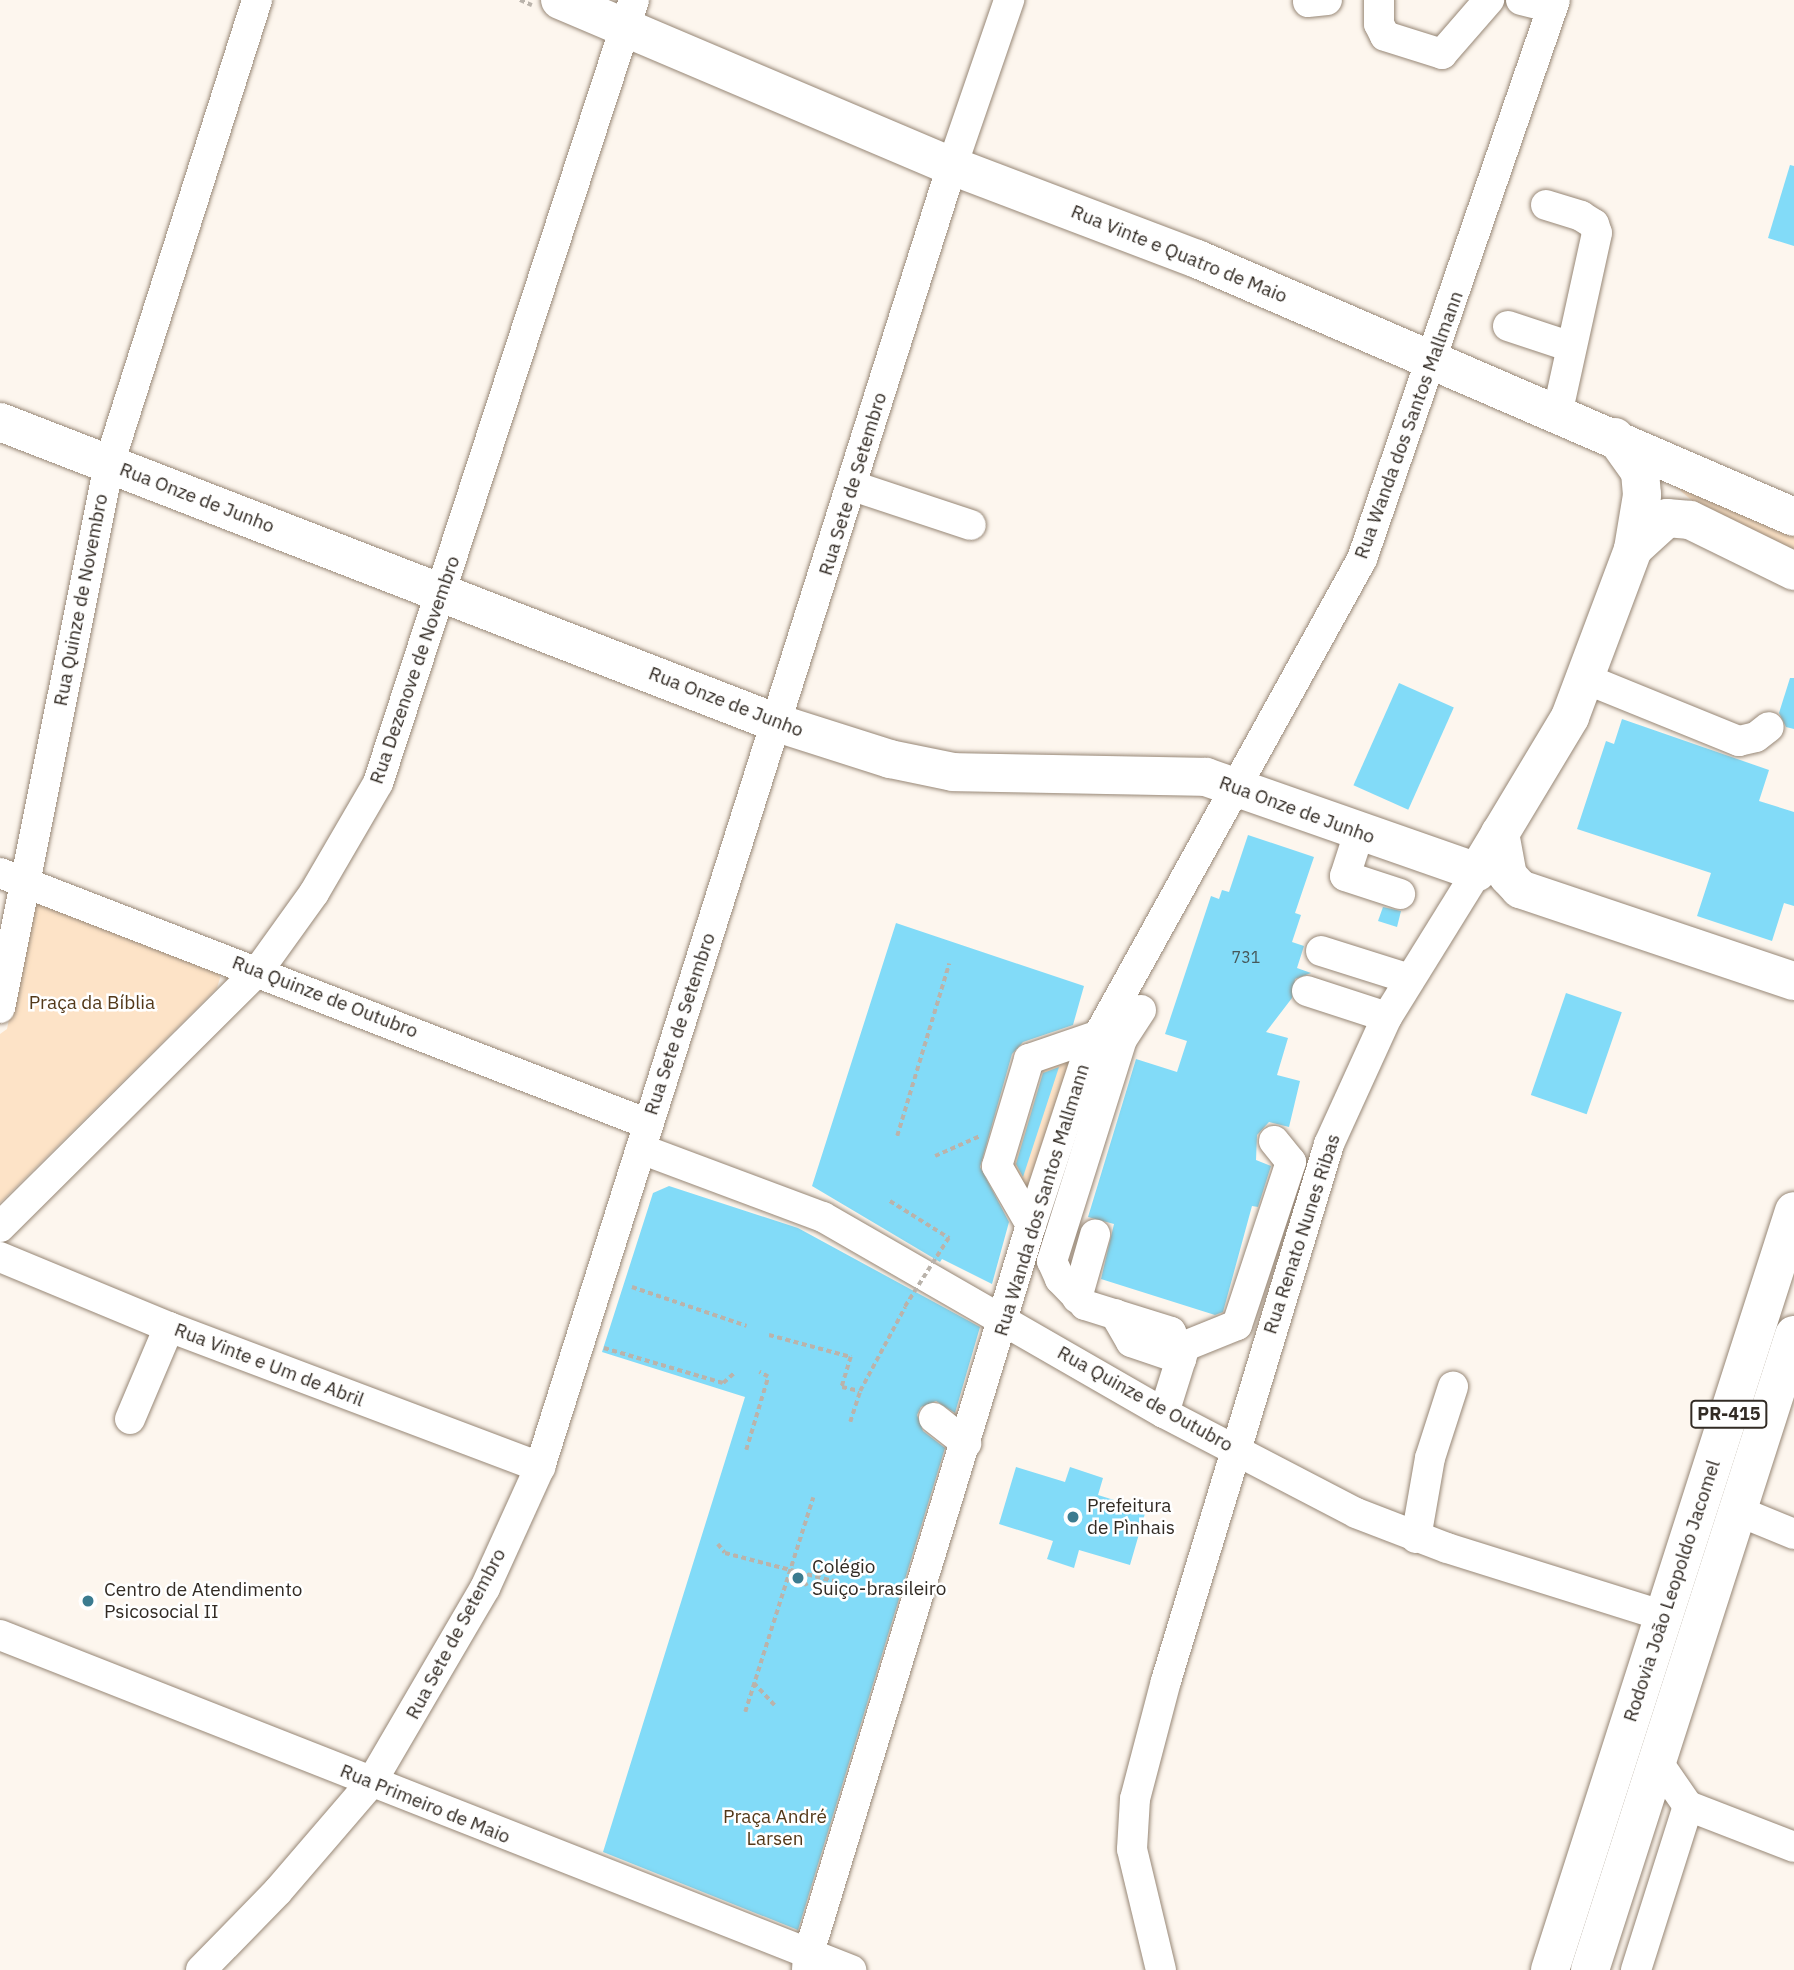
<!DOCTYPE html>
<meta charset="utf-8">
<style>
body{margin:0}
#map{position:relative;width:1794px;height:1970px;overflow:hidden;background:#fdf6ee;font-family:"IBM Plex Sans",sans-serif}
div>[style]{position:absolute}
.green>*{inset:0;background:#fde3c7}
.building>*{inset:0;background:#82dbf8;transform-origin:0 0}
.path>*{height:3.5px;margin-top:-1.75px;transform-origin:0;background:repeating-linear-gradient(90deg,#bab3ab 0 5px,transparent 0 8.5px)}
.roads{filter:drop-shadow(0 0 2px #978776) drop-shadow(0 0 2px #978776)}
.minor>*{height:30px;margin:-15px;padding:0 15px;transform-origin:15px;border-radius:15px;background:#fff}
.major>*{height:38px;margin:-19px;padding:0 19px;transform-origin:19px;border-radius:19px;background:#fff}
.highway>*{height:38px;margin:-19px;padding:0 19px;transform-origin:19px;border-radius:19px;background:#fff}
.path-bridge>*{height:3.5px;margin-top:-1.75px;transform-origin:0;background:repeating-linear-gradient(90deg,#bab3ab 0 5px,transparent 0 8.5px)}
.dots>*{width:19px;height:19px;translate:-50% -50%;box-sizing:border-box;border:4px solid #fff;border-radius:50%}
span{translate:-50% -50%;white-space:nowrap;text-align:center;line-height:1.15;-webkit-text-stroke:5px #fff;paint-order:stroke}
.number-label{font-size:16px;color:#465759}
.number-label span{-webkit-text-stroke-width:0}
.shield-label span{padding:2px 5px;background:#fff;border:2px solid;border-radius:5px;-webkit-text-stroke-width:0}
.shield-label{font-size:18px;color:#322b24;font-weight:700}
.street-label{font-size:19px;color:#322b24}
.park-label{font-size:19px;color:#533919}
.poi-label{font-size:19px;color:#322b24}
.left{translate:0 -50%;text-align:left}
</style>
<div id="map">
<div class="green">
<div style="clip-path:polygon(1675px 486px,1794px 535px,1794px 563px,1730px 533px)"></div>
<div style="clip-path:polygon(37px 903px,219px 972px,220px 978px,217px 988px,0 1203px,0 1034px,7px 1029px,33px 905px)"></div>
<div style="clip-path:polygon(1075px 1048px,1028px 1194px,1013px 1169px,1044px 1069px)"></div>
</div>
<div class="building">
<div style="clip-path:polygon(1790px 165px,1794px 166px,1794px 246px,1768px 238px)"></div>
<div style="clip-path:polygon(1790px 678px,1794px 678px,1794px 729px,1786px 727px,1779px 713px)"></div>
<div style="left:1399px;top:683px;width:60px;height:112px;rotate:24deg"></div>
<div style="clip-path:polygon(1622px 719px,1769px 770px,1759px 801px,1794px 812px,1794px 906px,1784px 903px,1772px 941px,1697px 916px,1711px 873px,1577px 829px,1606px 741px,1614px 744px)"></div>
<div style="clip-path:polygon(1248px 835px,1314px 857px,1295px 913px,1301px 915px,1292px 942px,1304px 946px,1297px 968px,1311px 973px,1295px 979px,1292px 998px,1266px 1032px,1288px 1038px,1277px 1075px,1300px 1081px,1289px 1127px,1269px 1122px,1257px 1135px,1256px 1160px,1271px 1166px,1258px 1207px,1252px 1206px,1223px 1312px,1215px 1315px,1101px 1279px,1114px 1224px,1088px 1217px,1136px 1059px,1177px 1072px,1187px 1041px,1165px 1034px,1211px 896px,1219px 899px,1222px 890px,1229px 892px)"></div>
<div style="clip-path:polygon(1383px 907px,1401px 911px,1397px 927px,1378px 921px)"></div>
<div style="clip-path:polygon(896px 923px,1084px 986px,1073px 1025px,1023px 1042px,1012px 1054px,980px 1167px,1009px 1222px,992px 1284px,942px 1259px,940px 1262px,812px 1186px)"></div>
<div style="left:1566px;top:993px;width:59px;height:108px;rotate:19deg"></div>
<div style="clip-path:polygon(1059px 1067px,1023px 1177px,1016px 1164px,1043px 1073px)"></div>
<div style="clip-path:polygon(669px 1186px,798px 1228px,980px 1327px,955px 1413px,936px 1401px,921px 1407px,917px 1415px,923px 1431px,945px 1448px,798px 1930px,603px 1852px,745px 1397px,602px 1352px,653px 1193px)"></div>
<div style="clip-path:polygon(1016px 1467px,1065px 1482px,1070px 1467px,1103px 1478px,1098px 1495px,1146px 1510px,1130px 1565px,1079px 1550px,1074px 1568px,1047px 1559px,1053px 1541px,999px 1524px)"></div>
</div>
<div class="path">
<div style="left:520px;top:0;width:13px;rotate:23deg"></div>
<div style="left:897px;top:1136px;width:180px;rotate:-73.2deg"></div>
<div style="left:935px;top:1156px;width:49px;rotate:-24deg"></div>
<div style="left:632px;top:1287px;width:121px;rotate:18.7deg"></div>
<div style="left:769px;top:1335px;width:85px;rotate:15deg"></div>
<div style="left:851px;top:1357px;width:31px;rotate:107deg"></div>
<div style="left:842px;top:1387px;width:18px;rotate:13deg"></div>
<div style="left:860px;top:1391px;width:95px;rotate:-61.8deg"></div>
<div style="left:604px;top:1348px;width:124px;rotate:16.4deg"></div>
<div style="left:723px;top:1383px;width:15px;rotate:-42deg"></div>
<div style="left:850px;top:1422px;width:33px;rotate:-72deg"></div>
<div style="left:746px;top:1450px;width:76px;rotate:-73.2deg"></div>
<div style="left:768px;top:1377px;width:10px;rotate:-151deg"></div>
<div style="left:718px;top:1544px;width:11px;rotate:52deg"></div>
<div style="left:725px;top:1553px;width:112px;rotate:14.5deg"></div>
<div style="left:802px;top:1575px;width:12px;rotate:66deg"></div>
<div style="left:754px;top:1683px;width:33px;rotate:47deg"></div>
<div style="left:745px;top:1712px;width:225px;rotate:-72.4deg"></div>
</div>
<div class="roads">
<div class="minor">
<div style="left:1379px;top:0;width:24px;rotate:90deg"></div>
<div style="left:1379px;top:24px;width:13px;rotate:63deg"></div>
<div style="left:1385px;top:36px;width:60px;rotate:17.5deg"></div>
<div style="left:1442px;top:54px;width:72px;rotate:-49deg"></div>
<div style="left:1521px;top:0;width:32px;rotate:14deg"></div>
<div style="left:1308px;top:2px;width:19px;rotate:-6deg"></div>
<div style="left:1546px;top:205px;width:37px;rotate:17deg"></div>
<div style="left:1581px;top:216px;width:15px;rotate:32deg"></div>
<div style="left:1594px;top:224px;width:9px;rotate:72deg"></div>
<div style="left:1597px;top:233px;width:182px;rotate:102.4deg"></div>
<div style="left:1508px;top:326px;width:66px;rotate:18.4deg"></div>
<div style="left:853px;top:486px;width:124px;rotate:18.3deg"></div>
<div style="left:1586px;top:679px;width:165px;rotate:22.1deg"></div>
<div style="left:1739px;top:741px;width:17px;rotate:-13deg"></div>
<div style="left:1756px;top:737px;width:16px;rotate:-38deg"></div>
<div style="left:1359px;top:833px;width:45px;rotate:108deg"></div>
<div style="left:1345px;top:876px;width:58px;rotate:18.1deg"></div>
<div style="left:0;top:873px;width:695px;rotate:21.17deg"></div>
<div style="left:1321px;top:951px;width:93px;rotate:17.5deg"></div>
<div style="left:1307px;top:991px;width:84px;rotate:18deg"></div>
<div style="left:0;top:1008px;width:555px;rotate:-78.67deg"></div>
<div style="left:109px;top:464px;width:487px;rotate:-72.3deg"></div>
<div style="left:1141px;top:1010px;width:35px;rotate:123deg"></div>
<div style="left:1122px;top:1039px;width:233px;rotate:107.5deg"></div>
<div style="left:1052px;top:1261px;width:20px;rotate:66deg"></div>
<div style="left:1060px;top:1279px;width:36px;rotate:46deg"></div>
<div style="left:1085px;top:1305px;width:90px;rotate:17.4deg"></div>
<div style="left:1171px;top:1332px;width:29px;rotate:70deg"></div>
<div style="left:641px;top:1149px;width:194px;rotate:20.5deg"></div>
<div style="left:823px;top:1217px;width:393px;rotate:29.9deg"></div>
<div style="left:1164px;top:1413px;width:216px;rotate:27.5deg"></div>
<div style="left:1356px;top:1513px;width:97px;rotate:21deg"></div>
<div style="left:1447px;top:1548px;width:227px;rotate:17.4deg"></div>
<div style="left:1031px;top:1225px;width:68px;rotate:-120deg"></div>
<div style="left:997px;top:1166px;width:112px;rotate:-73.3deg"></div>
<div style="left:1029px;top:1059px;width:74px;rotate:-18.9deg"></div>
<div style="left:0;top:1227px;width:363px;rotate:-44.8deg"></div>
<div style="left:258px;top:971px;width:96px;rotate:-54.3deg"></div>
<div style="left:314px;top:893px;width:127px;rotate:-59.8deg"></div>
<div style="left:378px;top:783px;width:824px;rotate:-71.89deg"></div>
<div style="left:0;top:1257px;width:183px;rotate:22.5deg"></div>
<div style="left:169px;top:1327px;width:397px;rotate:20.7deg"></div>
<div style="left:1077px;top:1298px;width:66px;rotate:-74.1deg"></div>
<div style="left:1115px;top:1314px;width:32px;rotate:60deg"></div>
<div style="left:1131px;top:1342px;width:53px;rotate:18.8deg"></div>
<div style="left:1164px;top:1413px;width:70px;rotate:-72.6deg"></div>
<div style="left:1185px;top:1346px;width:56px;rotate:-22deg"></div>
<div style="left:1237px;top:1325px;width:172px;rotate:-71.7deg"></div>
<div style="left:1291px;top:1162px;width:27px;rotate:-129deg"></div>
<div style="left:934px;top:1418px;width:41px;rotate:38deg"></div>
<div style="left:130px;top:1419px;width:100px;rotate:-67deg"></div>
<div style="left:1738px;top:1511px;width:61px;rotate:22.3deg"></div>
<div style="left:1416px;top:1538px;width:81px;rotate:-80.1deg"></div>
<div style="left:1430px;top:1458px;width:75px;rotate:-72.1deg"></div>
<div style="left:0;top:1635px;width:915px;rotate:21.49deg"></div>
<div style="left:1688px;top:1806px;width:114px;rotate:21.1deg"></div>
<div style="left:201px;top:1970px;width:110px;rotate:-45.7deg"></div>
<div style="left:278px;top:1891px;width:143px;rotate:-49.3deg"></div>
<div style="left:371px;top:1783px;width:226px;rotate:-59.7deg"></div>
<div style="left:485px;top:1588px;width:133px;rotate:-65.6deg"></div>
<div style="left:540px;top:1467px;width:1365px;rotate:-72.43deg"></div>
<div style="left:952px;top:166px;width:176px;rotate:-71deg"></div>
<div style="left:807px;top:1970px;width:14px;rotate:-86deg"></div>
<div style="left:808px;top:1956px;width:764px;rotate:-73.04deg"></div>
<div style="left:1031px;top:1225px;width:178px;rotate:-71.7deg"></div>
<div style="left:1087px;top:1056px;width:568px;rotate:-61.04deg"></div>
<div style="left:1362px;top:559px;width:591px;rotate:-70.95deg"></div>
<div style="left:1161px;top:1970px;width:124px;rotate:-103.5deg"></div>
<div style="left:1132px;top:1849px;width:50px;rotate:-86.6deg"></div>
<div style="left:1135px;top:1799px;width:122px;rotate:-75.3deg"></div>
<div style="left:1166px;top:1681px;width:561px;rotate:-73.11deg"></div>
<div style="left:1329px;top:1144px;width:140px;rotate:-65.5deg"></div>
<div style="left:1387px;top:1017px;width:171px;rotate:-58.2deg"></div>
<div style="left:1636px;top:1970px;width:172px;rotate:-72.4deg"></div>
<div style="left:1688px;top:1806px;width:55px;rotate:-124.6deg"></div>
</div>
<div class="major">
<div style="left:560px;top:0;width:426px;rotate:23deg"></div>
<div style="left:952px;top:166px;width:262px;rotate:20.8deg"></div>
<div style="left:1197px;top:259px;width:650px;rotate:23.37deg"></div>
<div style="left:0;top:422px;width:833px;rotate:21.18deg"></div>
<div style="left:777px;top:723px;width:119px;rotate:17.7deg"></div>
<div style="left:890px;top:759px;width:64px;rotate:11.7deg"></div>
<div style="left:953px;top:772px;width:253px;rotate:1.1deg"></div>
<div style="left:1206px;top:777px;width:287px;rotate:19.3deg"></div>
<div style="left:1477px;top:872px;width:181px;rotate:-59deg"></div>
<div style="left:1570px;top:717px;width:179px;rotate:-69.4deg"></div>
<div style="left:1633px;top:549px;width:55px;rotate:-80.5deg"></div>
<div style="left:1642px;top:495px;width:23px;rotate:-95deg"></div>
<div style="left:1640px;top:472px;width:43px;rotate:-125.5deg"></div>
<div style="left:1633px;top:549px;width:46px;rotate:-42.4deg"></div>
<div style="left:1667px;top:518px;width:23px;rotate:5deg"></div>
<div style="left:1690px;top:520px;width:116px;rotate:26.1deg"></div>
<div style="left:1500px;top:833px;width:44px;rotate:79.5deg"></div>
<div style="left:1508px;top:876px;width:18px;rotate:47deg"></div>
<div style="left:1520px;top:889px;width:289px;rotate:18.6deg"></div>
</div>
<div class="highway">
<div style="left:1550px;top:1970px;width:797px;rotate:-72.18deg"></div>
<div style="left:1590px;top:1970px;width:667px;rotate:-72.19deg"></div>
</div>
</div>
<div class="path-bridge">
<div style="left:890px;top:1201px;width:70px;rotate:32.1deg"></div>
<div style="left:949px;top:1238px;width:82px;rotate:122.5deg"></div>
</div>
<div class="dots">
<div style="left:1073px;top:1517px;background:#3b7b8f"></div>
<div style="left:798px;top:1578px;background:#3b7b8f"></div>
<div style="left:88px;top:1601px;background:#3b7b8f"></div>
</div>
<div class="number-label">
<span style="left:1246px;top:957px">731</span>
</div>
<div class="shield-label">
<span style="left:1729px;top:1414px">PR-415</span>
</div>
<div class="street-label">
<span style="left:1179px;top:254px;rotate:22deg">Rua Vinte e Quatro de Maio</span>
<span style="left:1409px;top:425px;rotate:-70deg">Rua Wanda dos Santos Mallmann</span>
<span style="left:853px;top:484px;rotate:-73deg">Rua Sete de Setembro</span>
<span style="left:197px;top:498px;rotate:21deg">Rua Onze de Junho</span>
<span style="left:81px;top:600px;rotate:-79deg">Rua Quinze de Novembro</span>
<span style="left:415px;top:670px;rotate:-71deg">Rua Dezenove de Novembro</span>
<span style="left:726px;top:702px;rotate:21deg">Rua Onze de Junho</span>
<span style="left:1297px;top:810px;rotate:20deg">Rua Onze de Junho</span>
<span style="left:325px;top:997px;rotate:21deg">Rua Quinze de Outubro</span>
<span style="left:680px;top:1024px;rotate:-72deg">Rua Sete de Setembro</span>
<span style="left:1042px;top:1200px;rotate:-73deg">Rua Wanda dos Santos Mallmann</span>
<span style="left:1302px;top:1234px;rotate:-72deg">Rua Renato Nunes Ribas</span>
<span style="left:269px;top:1365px;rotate:21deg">Rua Vinte e Um de Abril</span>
<span style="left:1145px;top:1399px;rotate:29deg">Rua Quinze de Outubro</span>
<span style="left:1672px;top:1591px;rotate:-72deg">Rodovia João Leopoldo Jacomel</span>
<span style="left:456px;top:1634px;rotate:-62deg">Rua Sete de Setembro</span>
<span style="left:425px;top:1804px;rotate:22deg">Rua Primeiro de Maio</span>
</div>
<div class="park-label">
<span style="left:92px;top:1003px">Praça da Bíblia</span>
<span style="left:775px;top:1828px">Praça André<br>Larsen</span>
</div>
<div class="poi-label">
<span class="left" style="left:1087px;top:1517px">Prefeitura<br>de Pìnhais</span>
<span class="left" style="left:812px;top:1578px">Colégio<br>Suiço-brasileiro</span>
<span class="left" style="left:104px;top:1601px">Centro de Atendimento<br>Psicosocial II</span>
</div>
</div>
